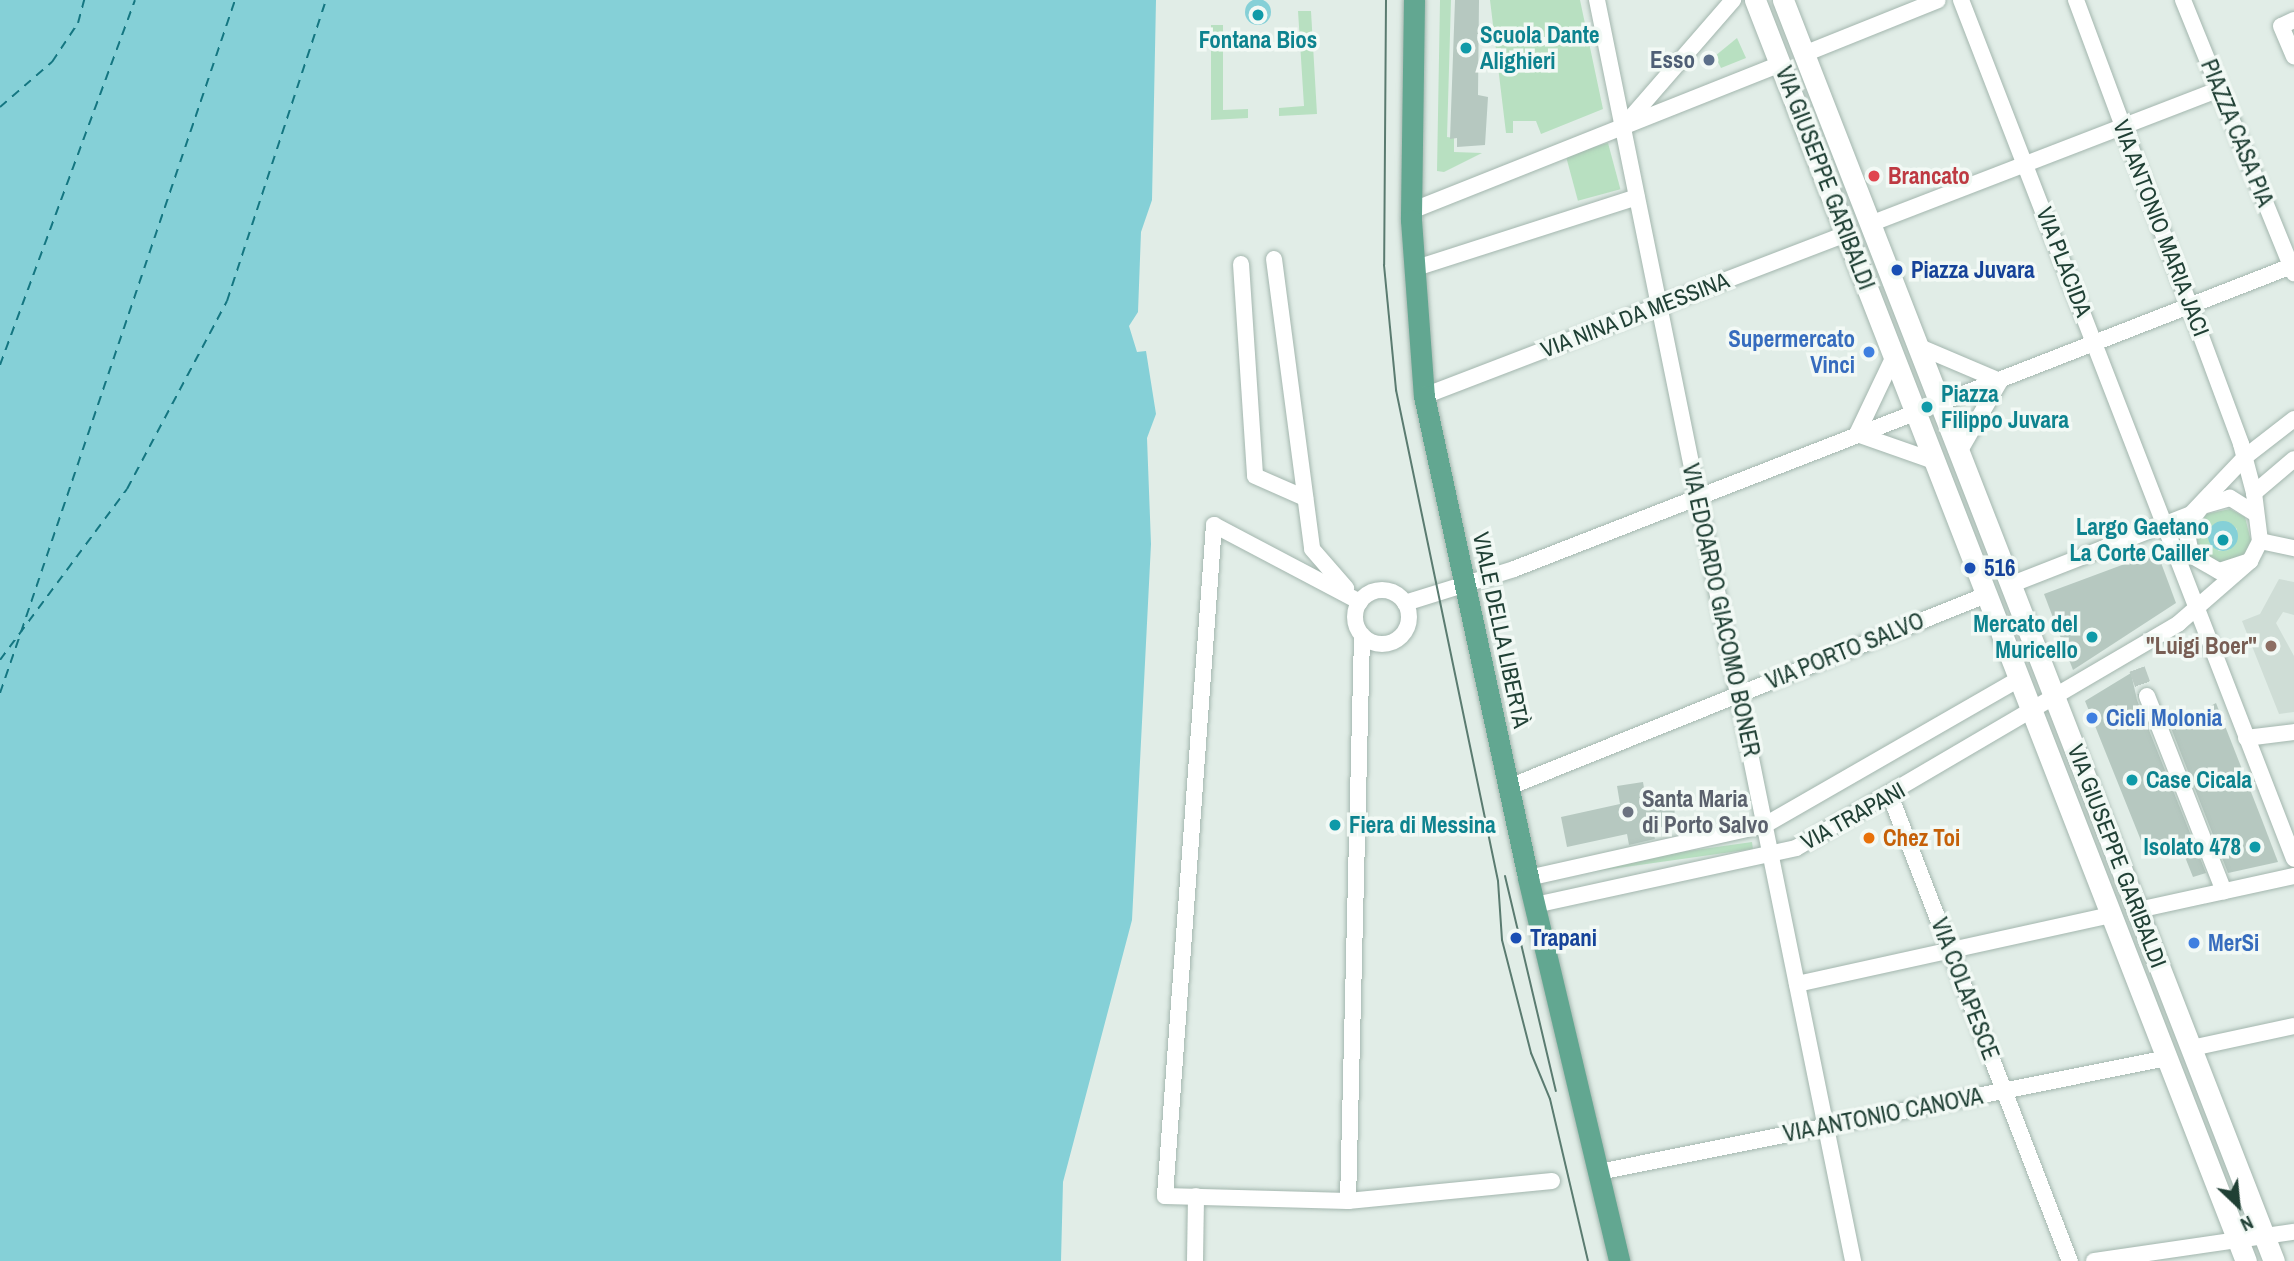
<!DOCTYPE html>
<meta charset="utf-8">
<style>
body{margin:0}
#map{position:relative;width:2294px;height:1261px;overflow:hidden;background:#e1ede7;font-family:"Archivo Narrow",sans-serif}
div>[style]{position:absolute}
.built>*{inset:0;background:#cfddd6}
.green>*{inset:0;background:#b8e0c1;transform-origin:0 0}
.water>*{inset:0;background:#85d0d7}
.round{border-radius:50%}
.ferry>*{height:2px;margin-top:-1px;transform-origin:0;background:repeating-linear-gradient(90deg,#147681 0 9px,transparent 0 16px)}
.building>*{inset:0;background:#b6c8c0}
.minor-tunnel>*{height:16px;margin-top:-8px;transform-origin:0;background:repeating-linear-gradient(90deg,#bacac3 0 16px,transparent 0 24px)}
.roads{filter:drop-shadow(0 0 2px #a3b6ae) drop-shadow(0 0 2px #a3b6ae)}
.minor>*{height:16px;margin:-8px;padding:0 8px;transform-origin:8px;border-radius:8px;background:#fff}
.minor>.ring{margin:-8px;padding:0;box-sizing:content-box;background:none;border:16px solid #fff;border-radius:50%}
.secondary>*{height:21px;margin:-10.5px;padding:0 10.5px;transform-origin:10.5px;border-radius:10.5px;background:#fff}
.primary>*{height:21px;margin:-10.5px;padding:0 10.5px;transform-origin:10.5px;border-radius:10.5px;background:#62a791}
.tram>*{height:2px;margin:-1px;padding:0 1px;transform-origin:1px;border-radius:1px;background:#5a7b70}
.dots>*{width:19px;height:19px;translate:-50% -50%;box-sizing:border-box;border:4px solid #f2f9f5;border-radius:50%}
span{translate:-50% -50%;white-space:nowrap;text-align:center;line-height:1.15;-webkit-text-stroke:7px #f2f9f5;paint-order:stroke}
.culture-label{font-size:23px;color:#0d838f;font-weight:700}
.left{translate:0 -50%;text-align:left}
.right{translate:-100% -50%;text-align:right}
.service-label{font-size:23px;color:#4e5e75;font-weight:700}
.street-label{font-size:23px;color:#204035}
.health-label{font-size:23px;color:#be3a42;font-weight:700}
.transit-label{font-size:23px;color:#164399;font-weight:700}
.shop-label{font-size:23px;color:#366cbe;font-weight:700}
.education-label{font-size:23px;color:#785e54;font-weight:700}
.worship-label{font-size:23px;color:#5b616d;font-weight:700}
.food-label{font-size:23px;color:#c56008;font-weight:700}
.north{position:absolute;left:2203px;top:1170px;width:70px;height:70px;-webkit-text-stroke:5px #f2f9f5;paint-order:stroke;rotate:154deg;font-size:19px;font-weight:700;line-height:28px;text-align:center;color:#204035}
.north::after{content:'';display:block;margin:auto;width:24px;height:32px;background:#204035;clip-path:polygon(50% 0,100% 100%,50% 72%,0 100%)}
</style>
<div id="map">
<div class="built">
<div style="clip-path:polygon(2279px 579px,2294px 582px,2294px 615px,2283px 612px,2276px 623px,2294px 656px,2294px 712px,2279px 714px,2242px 621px,2260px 614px)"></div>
</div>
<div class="green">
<div style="clip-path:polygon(1440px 0,1451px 0,1447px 137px,1454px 138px,1454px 152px,1482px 153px,1444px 172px,1437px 171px)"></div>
<div style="clip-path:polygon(1490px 0,1580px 0,1603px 109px,1541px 134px,1536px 121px,1513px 121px,1513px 133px,1506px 133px)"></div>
<div style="clip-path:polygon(1298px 11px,1311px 11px,1317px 114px,1279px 116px,1279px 108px,1304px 106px)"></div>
<div style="clip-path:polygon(1211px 25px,1223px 25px,1223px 110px,1248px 109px,1248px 118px,1211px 120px)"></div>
<div style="clip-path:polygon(1737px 38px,1746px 58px,1721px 68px,1715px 56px)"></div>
<div style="left:1608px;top:143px;width:48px;height:44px;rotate:75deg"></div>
<div style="clip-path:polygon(evenodd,2230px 509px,2245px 517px,2251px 541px,2244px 556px,2221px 564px,2200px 551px,2195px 535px,2206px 514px,2230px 509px,2230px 523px,2237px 529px,2229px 550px,2219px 551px,2209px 541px,2209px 531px,2230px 523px)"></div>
<div style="left:1752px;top:842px;width:7px;height:201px;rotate:82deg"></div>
</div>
<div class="water">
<div class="round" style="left:1245px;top:-1px;width:26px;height:26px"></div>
<div style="clip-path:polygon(0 0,1156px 0,1152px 200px,1141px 232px,1138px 312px,1129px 326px,1137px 352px,1146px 351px,1156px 414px,1147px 438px,1151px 544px,1132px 920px,1063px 1182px,1061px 1261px,0 1261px)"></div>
<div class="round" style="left:2208px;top:521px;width:30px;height:30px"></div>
</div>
<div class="ferry">
<div style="left:0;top:107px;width:69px;rotate:-40.9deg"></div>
<div style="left:52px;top:62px;width:47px;rotate:-56.3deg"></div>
<div style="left:78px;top:23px;width:24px;rotate:-75deg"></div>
<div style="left:0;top:365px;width:389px;rotate:-69.7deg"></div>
<div style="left:21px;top:632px;width:667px;rotate:-71.29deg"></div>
<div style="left:0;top:660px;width:213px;rotate:-53.4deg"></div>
<div style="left:127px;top:489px;width:213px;rotate:-62deg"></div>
<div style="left:227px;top:301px;width:317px;rotate:-71.8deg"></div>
<div style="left:0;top:693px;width:58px;rotate:-70.9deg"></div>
</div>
<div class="building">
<div style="clip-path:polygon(1455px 0,1479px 0,1478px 95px,1488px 97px,1485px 145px,1457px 147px,1457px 138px,1450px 139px)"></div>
<div style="clip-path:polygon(2157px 552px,2176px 603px,2073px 670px,2044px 594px)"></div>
<div style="clip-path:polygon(2131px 673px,2137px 700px,2206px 873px,2193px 877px,2181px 847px,2148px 858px,2085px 701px)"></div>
<div style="clip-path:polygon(2216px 703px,2262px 820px,2278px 862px,2228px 873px,2171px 728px)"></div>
<div style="clip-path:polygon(1643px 782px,1645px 794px,1663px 795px,1675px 809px,1673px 822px,1653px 831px,1655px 839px,1629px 845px,1627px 834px,1567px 847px,1561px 817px,1620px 804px,1617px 786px)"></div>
</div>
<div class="minor-tunnel">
<div style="left:2137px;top:669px;width:29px;rotate:70deg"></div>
</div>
<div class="roads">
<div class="minor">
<div style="left:1597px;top:0;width:1287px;rotate:78.52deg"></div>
<div style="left:1961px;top:0;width:921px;rotate:68.81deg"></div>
<div style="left:2076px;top:0;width:474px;rotate:69.6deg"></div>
<div style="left:2241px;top:444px;width:51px;rotate:75.1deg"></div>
<div style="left:2183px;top:0;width:295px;rotate:67.9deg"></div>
<div style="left:2294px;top:20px;width:14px;rotate:155deg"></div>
<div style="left:2281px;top:26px;width:33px;rotate:67deg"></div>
<div style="left:1804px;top:54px;width:144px;rotate:-21.9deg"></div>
<div style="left:1627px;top:122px;width:162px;rotate:-49deg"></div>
<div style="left:1411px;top:211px;width:397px;rotate:-21.7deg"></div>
<div style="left:1870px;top:224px;width:373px;rotate:-21.1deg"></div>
<div style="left:1274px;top:259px;width:292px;rotate:82.5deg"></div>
<div style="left:1312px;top:549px;width:52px;rotate:48.9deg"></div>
<div style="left:1241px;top:264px;width:212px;rotate:86.2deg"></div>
<div style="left:1255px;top:476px;width:55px;rotate:23.7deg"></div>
<div style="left:1413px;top:269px;width:235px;rotate:-17.8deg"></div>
<div style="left:1920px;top:347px;width:87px;rotate:23deg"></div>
<div style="left:1424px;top:396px;width:452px;rotate:-21deg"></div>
<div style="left:1857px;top:434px;width:86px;rotate:-64.6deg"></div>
<div style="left:1857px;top:434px;width:82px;rotate:19.3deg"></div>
<div style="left:1959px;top:452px;width:82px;rotate:-60deg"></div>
<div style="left:2256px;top:514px;width:31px;rotate:-148deg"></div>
<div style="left:2230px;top:498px;width:29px;rotate:164deg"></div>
<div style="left:2202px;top:506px;width:26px;rotate:127deg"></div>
<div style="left:2186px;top:527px;width:28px;rotate:80deg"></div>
<div style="left:2191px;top:555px;width:32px;rotate:30deg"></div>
<div style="left:2219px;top:571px;width:33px;rotate:-18deg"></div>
<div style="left:2250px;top:561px;width:22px;rotate:-63deg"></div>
<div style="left:2260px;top:541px;width:48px;rotate:-97.1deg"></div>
<div style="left:2254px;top:493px;width:52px;rotate:-40.4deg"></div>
<div style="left:2260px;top:541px;width:35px;rotate:12deg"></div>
<div style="left:2010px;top:585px;width:194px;rotate:-21.4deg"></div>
<div style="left:2191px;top:514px;width:79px;rotate:-46.5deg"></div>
<div style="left:2245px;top:457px;width:62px;rotate:-37.8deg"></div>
<div class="ring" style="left:1355px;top:590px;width:38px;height:38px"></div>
<div style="left:1360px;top:602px;width:165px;rotate:-152.2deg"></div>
<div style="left:1214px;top:525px;width:673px;rotate:94.18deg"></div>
<div style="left:1165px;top:1196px;width:183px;rotate:1.6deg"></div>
<div style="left:1348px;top:1201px;width:205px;rotate:-5.6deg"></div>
<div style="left:1405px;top:603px;width:114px;rotate:-17.3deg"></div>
<div style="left:1514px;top:569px;width:837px;rotate:-21.29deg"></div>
<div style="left:2147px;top:696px;width:210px;rotate:68.5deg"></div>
<div style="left:2246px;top:738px;width:48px;rotate:-7.1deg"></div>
<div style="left:1509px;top:787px;width:514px;rotate:-21.93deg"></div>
<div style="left:1890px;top:795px;width:500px;rotate:68.9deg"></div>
<div style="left:1528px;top:878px;width:243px;rotate:-12.6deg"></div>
<div style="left:1765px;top:825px;width:293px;rotate:-29.9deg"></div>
<div style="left:1535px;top:905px;width:267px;rotate:-12.3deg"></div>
<div style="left:1796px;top:848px;width:444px;rotate:-30.4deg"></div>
<div style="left:2179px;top:623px;width:94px;rotate:-41.1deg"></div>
<div style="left:2138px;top:910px;width:160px;rotate:-12.3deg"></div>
<div style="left:1797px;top:984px;width:322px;rotate:-12.4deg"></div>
<div style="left:2192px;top:1048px;width:104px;rotate:-12.2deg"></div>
<div style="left:1599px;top:1172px;width:579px;rotate:-11.35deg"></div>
<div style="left:1348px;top:1201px;width:566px;rotate:-88.58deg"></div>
<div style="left:1195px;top:1261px;width:65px;rotate:-89.1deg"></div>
<div style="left:2094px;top:1261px;width:202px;rotate:-8.3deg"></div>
</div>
<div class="secondary">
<div style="left:1755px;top:0;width:1353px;rotate:68.73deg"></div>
<div style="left:1783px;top:0;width:1353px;rotate:68.73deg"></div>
</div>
<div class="primary">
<div style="left:1414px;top:0;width:220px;rotate:90.8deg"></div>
<div style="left:1411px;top:220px;width:176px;rotate:85.8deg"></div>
<div style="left:1424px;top:396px;width:493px;rotate:77.8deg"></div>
<div style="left:1528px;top:878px;width:394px;rotate:76.6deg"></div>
</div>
</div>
<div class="tram">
<div style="left:1386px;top:0;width:265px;rotate:90.4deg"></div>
<div style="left:1384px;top:265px;width:126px;rotate:84.5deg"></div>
<div style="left:1396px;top:390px;width:501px;rotate:78.26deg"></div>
<div style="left:1498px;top:881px;width:59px;rotate:86.1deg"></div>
<div style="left:1502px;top:940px;width:117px;rotate:75.6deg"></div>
<div style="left:1531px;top:1053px;width:50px;rotate:67.6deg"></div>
<div style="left:1550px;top:1099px;width:166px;rotate:76.8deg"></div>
<div style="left:1505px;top:876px;width:221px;rotate:76.7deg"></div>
</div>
<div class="dots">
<div style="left:1258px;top:15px;background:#0f9aa8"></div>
<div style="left:1466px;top:48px;background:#0f9aa8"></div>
<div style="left:1709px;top:60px;background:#5c6f8a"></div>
<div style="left:1874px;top:176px;background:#e0444e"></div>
<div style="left:1897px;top:270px;background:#1a4fb4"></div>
<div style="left:1869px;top:352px;background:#3f7fe0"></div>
<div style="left:1927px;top:407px;background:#0f9aa8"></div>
<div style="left:2223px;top:540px;background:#0f9aa8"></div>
<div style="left:1970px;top:568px;background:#1a4fb4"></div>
<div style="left:2092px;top:637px;background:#0f9aa8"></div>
<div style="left:2271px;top:646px;background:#8d6e63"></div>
<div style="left:2092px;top:718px;background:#3f7fe0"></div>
<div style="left:2132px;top:780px;background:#0f9aa8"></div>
<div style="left:1628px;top:812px;background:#6b7280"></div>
<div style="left:1335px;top:825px;background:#0f9aa8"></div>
<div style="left:1869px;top:838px;background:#e8710a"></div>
<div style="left:2255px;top:847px;background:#0f9aa8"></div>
<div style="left:1516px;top:938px;background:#1a4fb4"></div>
<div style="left:2194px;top:943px;background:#3f7fe0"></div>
</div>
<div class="culture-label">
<span class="left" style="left:1480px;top:48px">Scuola Dante<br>Alighieri</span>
<span style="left:1258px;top:40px">Fontana Bios</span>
<span class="left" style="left:1941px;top:407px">Piazza<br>Filippo Juvara</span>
<span class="right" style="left:2209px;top:540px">Largo Gaetano<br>La Corte Cailler</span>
<span class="right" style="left:2078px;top:637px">Mercato del<br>Muricello</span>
<span class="left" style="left:2146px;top:780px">Case Cicala</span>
<span class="left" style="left:1349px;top:825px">Fiera di Messina</span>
<span class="right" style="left:2241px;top:847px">Isolato 478</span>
</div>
<div class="service-label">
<span class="right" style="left:1695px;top:60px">Esso</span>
</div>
<div class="street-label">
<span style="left:2237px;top:133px;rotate:68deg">PIAZZA CASA PIA</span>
<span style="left:1825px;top:178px;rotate:69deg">VIA GIUSEPPE GARIBALDI</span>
<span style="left:2161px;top:228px;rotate:69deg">VIA ANTONIO MARIA JACI</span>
<span style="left:2064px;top:262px;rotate:69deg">VIA PLACIDA</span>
<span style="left:1635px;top:315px;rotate:-21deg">VIA NINA DA MESSINA</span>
<span style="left:1721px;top:610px;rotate:78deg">VIA EDOARDO GIACOMO BONER</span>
<span style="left:1501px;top:630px;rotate:78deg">VIALE DELLA LIBERTÀ</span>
<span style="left:1845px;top:651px;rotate:-22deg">VIA PORTO SALVO</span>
<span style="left:1853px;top:816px;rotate:-29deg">VIA TRAPANI</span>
<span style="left:2117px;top:856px;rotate:69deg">VIA GIUSEPPE GARIBALDI</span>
<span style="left:1965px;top:989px;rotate:69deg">VIA COLAPESCE</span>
<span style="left:1883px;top:1115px;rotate:-11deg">VIA ANTONIO CANOVA</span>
</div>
<div class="health-label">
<span class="left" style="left:1888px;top:176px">Brancato</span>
</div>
<div class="transit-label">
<span class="left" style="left:1911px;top:270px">Piazza Juvara</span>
<span class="left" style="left:1984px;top:568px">516</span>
<span class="left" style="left:1530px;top:938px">Trapani</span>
</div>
<div class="shop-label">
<span class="right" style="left:1855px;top:352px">Supermercato<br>Vinci</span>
<span class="left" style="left:2106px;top:718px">Cicli Molonia</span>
<span class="left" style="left:2208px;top:943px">MerSi</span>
</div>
<div class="education-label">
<span class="right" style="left:2257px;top:646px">"Luigi Boer"</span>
</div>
<div class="worship-label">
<span class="left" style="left:1642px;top:812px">Santa Maria<br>di Porto Salvo</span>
</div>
<div class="food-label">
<span class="left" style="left:1883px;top:838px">Chez Toi</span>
</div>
<div class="north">N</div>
</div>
